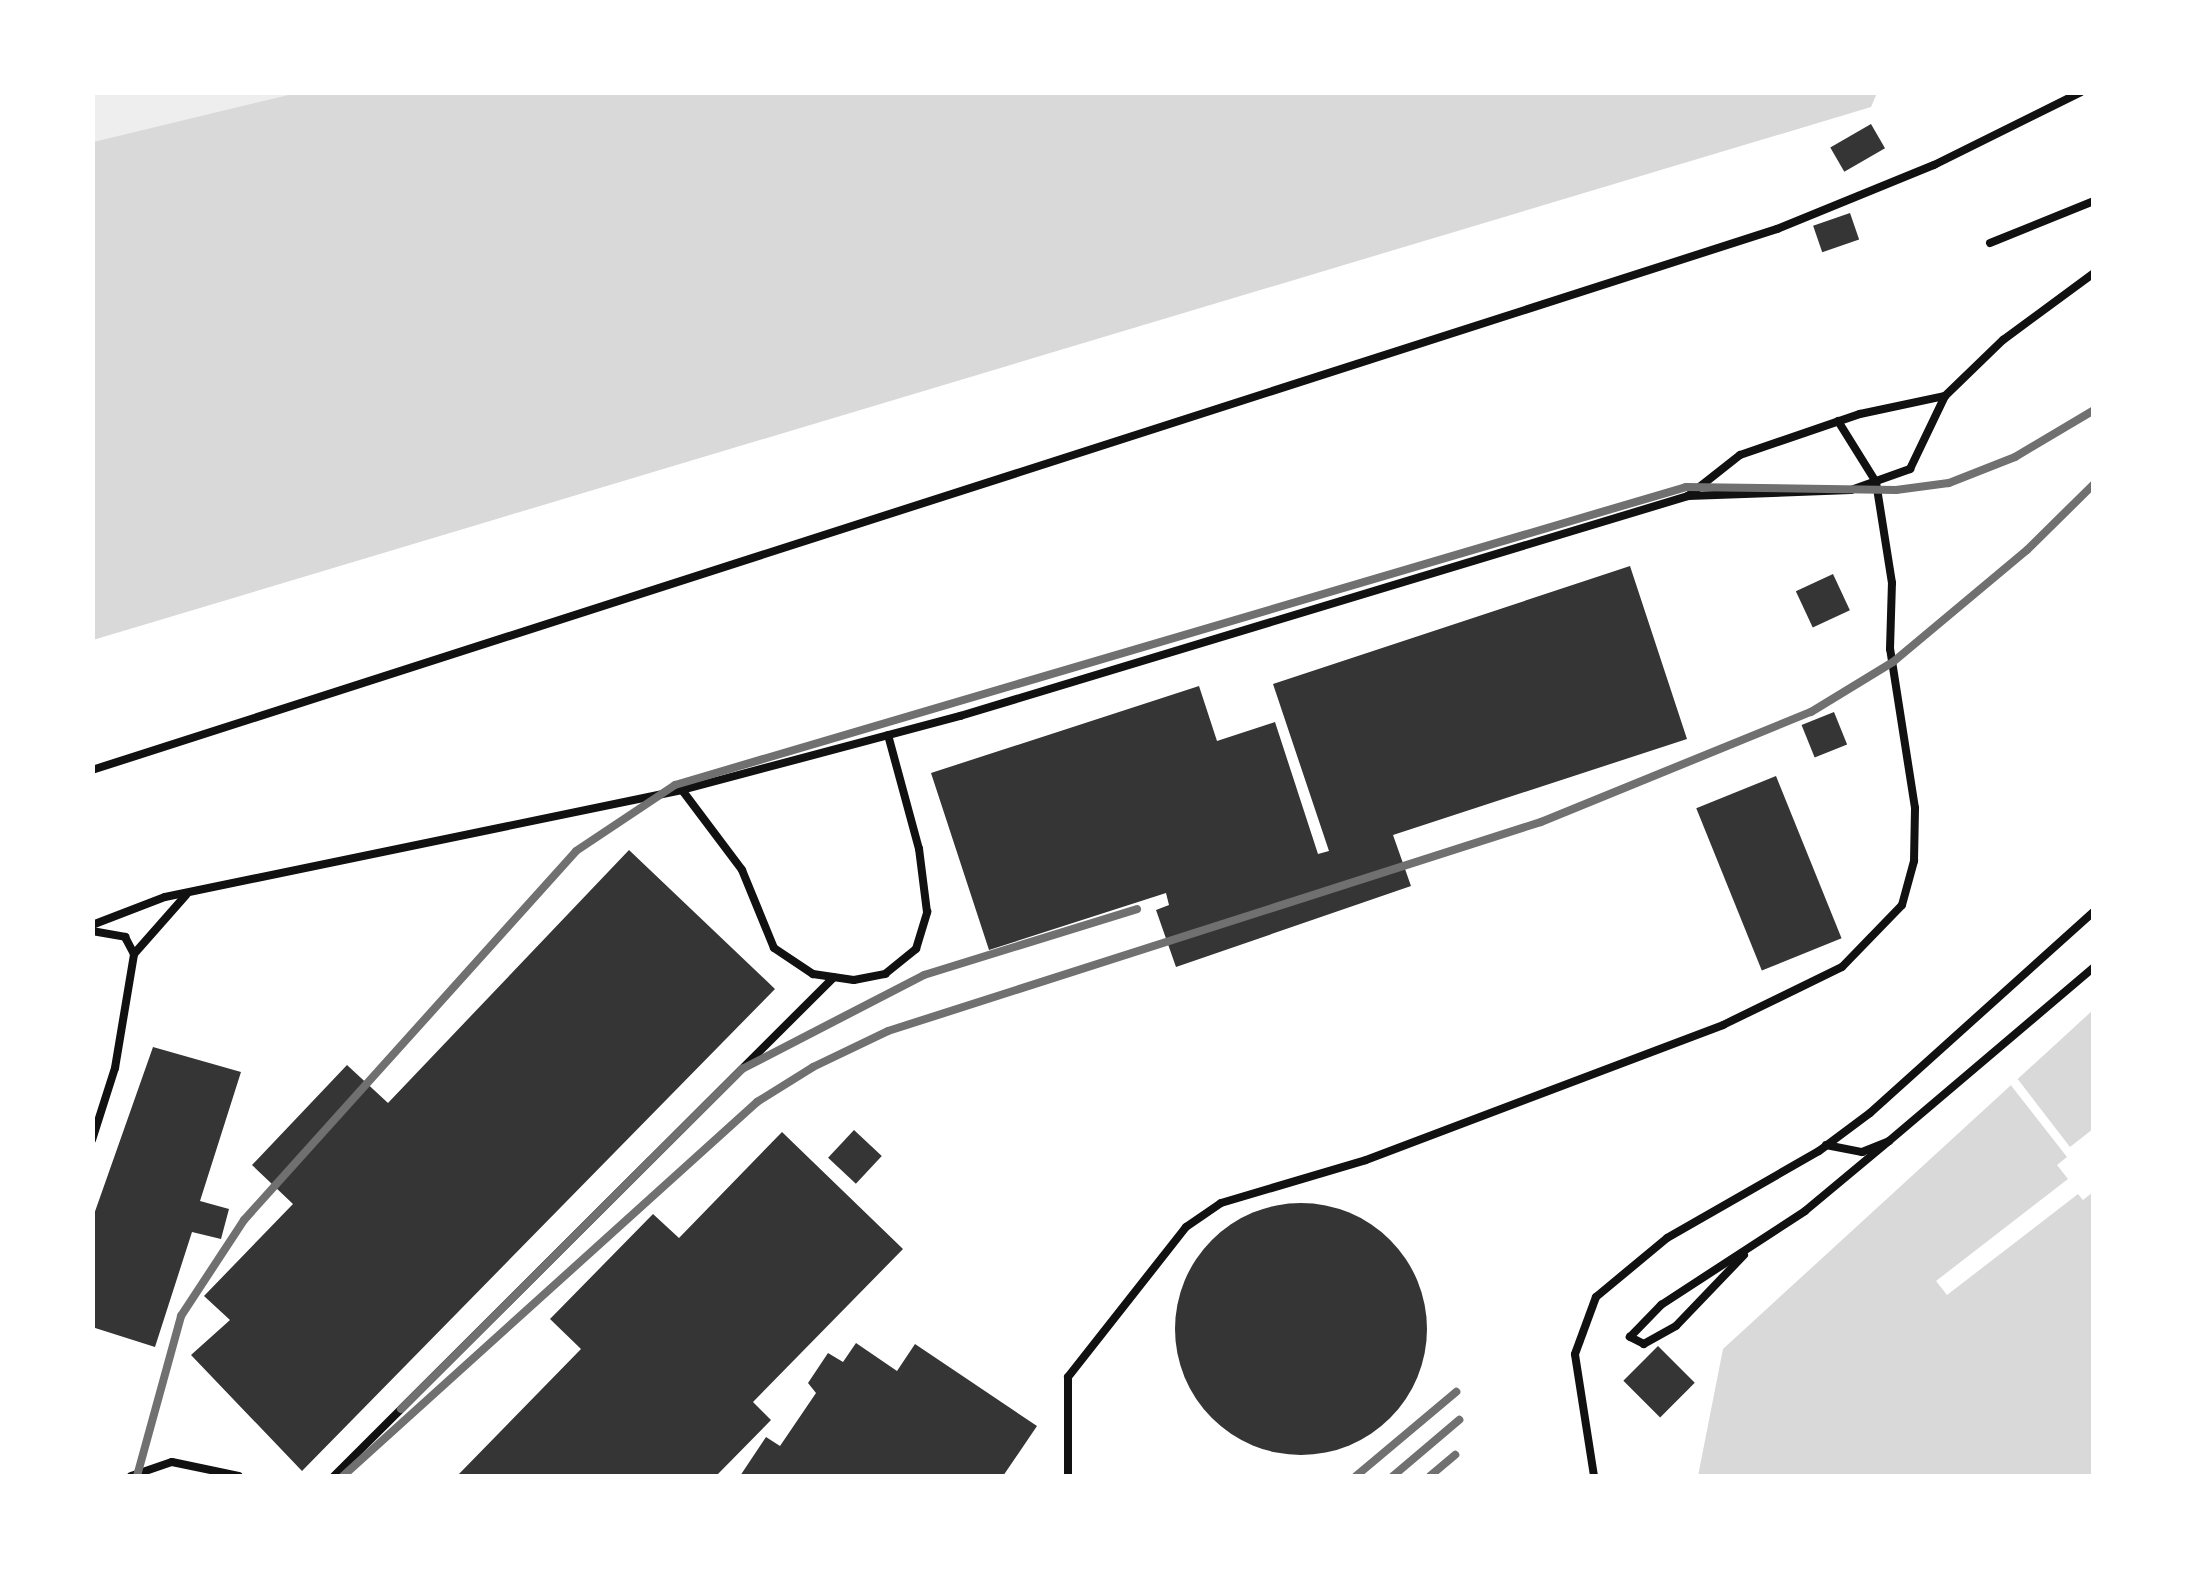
<!DOCTYPE html>
<style>
body{margin:0}
#map{position:relative;width:2186px;height:1569px;overflow:hidden;background:#fff;font-family:Commissioner,sans-serif}
div>[style]{position:absolute}
.green>*{inset:0;background:#eee}
.water>*{inset:0;background:#d9d9d9}
.pier>*{inset:0;background:#fff}
.building>*{inset:0;background:#353535;transform-origin:0 0}
.round{border-radius:50%}
.service>*{height:8px;margin:-4px;padding:0 4px;transform-origin:4px;border-radius:4px;background:#111}
.rail>*{height:8px;margin:-4px;padding:0 4px;transform-origin:4px;border-radius:4px;background:#707070}
span{translate:-50% -50%;white-space:nowrap;text-align:center;line-height:1.15;-webkit-text-stroke:8px #fff;paint-order:stroke}
.frame{position:absolute;inset:0;border:95px solid #fff;pointer-events:none}
</style>
<div id="map">
<div class="green">
<div style="clip-path:polygon(93px 92px,301px 92px,301px 93px,93px 142px)"></div>
</div>
<div class="water">
<div style="clip-path:polygon(301px 92px,1877px 92px,1877px 93px,1871px 107px,93px 640px,93px 142px)"></div>
<div style="clip-path:polygon(2093px 1010px,2093px 1476px,1698px 1476px,1723px 1349px)"></div>
</div>
<div class="pier">
<div style="clip-path:polygon(2013px 1073px,2070px 1147px,2093px 1129px,2093px 1192px,2083px 1200px,2078px 1194px,1947px 1295px,1936px 1281px,2068px 1179px,2057px 1165px,2067px 1157px,2006px 1079px)"></div>
</div>
<div class="building">
<div style="left:1871px;top:124px;width:28px;height:47px;rotate:60deg"></div>
<div style="left:1850px;top:213px;width:28px;height:39px;rotate:71deg"></div>
<div style="clip-path:polygon(1630px 566px,1687px 739px,1393px 835px,1411px 886px,1176px 967px,1156px 910px,1169px 905px,1166px 893px,989px 950px,931px 773px,1199px 686px,1217px 741px,1275px 722px,1318px 854px,1329px 851px,1273px 684px)"></div>
<div style="left:1833px;top:574px;width:40px;height:41px;rotate:65deg"></div>
<div style="left:1834px;top:712px;width:35px;height:35px;rotate:68deg"></div>
<div style="left:1776px;top:776px;width:175px;height:86px;rotate:68deg"></div>
<div style="clip-path:polygon(629px 850px,775px 989px,302px 1471px,191px 1355px,230px 1320px,204px 1296px,293px 1204px,252px 1165px,347px 1065px,388px 1103px)"></div>
<div style="clip-path:polygon(153px 1047px,241px 1072px,200px 1201px,229px 1209px,221px 1239px,192px 1232px,155px 1347px,92px 1327px,92px 1220px)"></div>
<div style="left:854px;top:1130px;width:38px;height:38px;rotate:43deg"></div>
<div style="clip-path:polygon(782px 1132px,903px 1249px,753px 1402px,771px 1420px,716px 1476px,457px 1476px,581px 1349px,550px 1319px,653px 1214px,679px 1238px)"></div>
<div class="round" style="left:1175px;top:1203px;width:252px;height:252px"></div>
<div style="clip-path:polygon(856px 1343px,897px 1371px,915px 1344px,1037px 1426px,1003px 1476px,740px 1476px,766px 1437px,780px 1446px,816px 1393px,808px 1383px,828px 1353px,843px 1362px)"></div>
<div style="left:1658px;top:1346px;width:52px;height:49px;rotate:45deg"></div>
</div>
<div class="service">
<div style="left:1990px;top:243px;width:112px;rotate:-22deg"></div>
<div style="left:1688px;top:496px;width:163px;rotate:-2.1deg"></div>
<div style="left:1851px;top:490px;width:63px;rotate:-19.6deg"></div>
<div style="left:1910px;top:469px;width:81px;rotate:-64.4deg"></div>
<div style="left:92px;top:770px;width:1770px;rotate:-17.8deg"></div>
<div style="left:1777px;top:229px;width:170px;rotate:-22.2deg"></div>
<div style="left:1934px;top:165px;width:164px;rotate:-26.4deg"></div>
<div style="left:682px;top:790px;width:100px;rotate:53.1deg"></div>
<div style="left:742px;top:870px;width:84px;rotate:67.7deg"></div>
<div style="left:774px;top:948px;width:47px;rotate:33.7deg"></div>
<div style="left:813px;top:974px;width:41px;rotate:8.3deg"></div>
<div style="left:854px;top:980px;width:32px;rotate:-11deg"></div>
<div style="left:885px;top:974px;width:40px;rotate:-39deg"></div>
<div style="left:916px;top:949px;width:39px;rotate:-73deg"></div>
<div style="left:927px;top:912px;width:64px;rotate:-97.2deg"></div>
<div style="left:919px;top:849px;width:118px;rotate:-105.2deg"></div>
<div style="left:92px;top:925px;width:78px;rotate:-21deg"></div>
<div style="left:165px;top:897px;width:528px;rotate:-11.69deg"></div>
<div style="left:682px;top:790px;width:288px;rotate:-14.9deg"></div>
<div style="left:960px;top:716px;width:761px;rotate:-16.81deg"></div>
<div style="left:1688px;top:496px;width:66px;rotate:-38.3deg"></div>
<div style="left:1740px;top:455px;width:127px;rotate:-18.9deg"></div>
<div style="left:1860px;top:414px;width:87px;rotate:-12deg"></div>
<div style="left:1945px;top:396px;width:81px;rotate:-44deg"></div>
<div style="left:2003px;top:340px;width:113px;rotate:-36.4deg"></div>
<div style="left:92px;top:931px;width:34px;rotate:10deg"></div>
<div style="left:125px;top:937px;width:19px;rotate:62deg"></div>
<div style="left:92px;top:1140px;width:76px;rotate:-72.3deg"></div>
<div style="left:115px;top:1068px;width:116px;rotate:-80.5deg"></div>
<div style="left:134px;top:954px;width:79px;rotate:-48.6deg"></div>
<div style="left:1826px;top:1145px;width:37px;rotate:11deg"></div>
<div style="left:1862px;top:1152px;width:29px;rotate:-22deg"></div>
<div style="left:1889px;top:1141px;width:269px;rotate:-40.3deg"></div>
<div style="left:1744px;top:1255px;width:98px;rotate:133.8deg"></div>
<div style="left:1676px;top:1326px;width:37px;rotate:151deg"></div>
<div style="left:1644px;top:1344px;width:16px;rotate:-153deg"></div>
<div style="left:1630px;top:1337px;width:45px;rotate:-45.9deg"></div>
<div style="left:1661px;top:1305px;width:172px;rotate:-33.1deg"></div>
<div style="left:1805px;top:1211px;width:109px;rotate:-39.8deg"></div>
<div style="left:131px;top:1476px;width:43px;rotate:-18.9deg"></div>
<div style="left:172px;top:1462px;width:68px;rotate:11.8deg"></div>
<div style="left:334px;top:1476px;width:706px;rotate:-44.94deg"></div>
<div style="left:1068px;top:1476px;width:99px;rotate:-90deg"></div>
<div style="left:1068px;top:1377px;width:191px;rotate:-51.8deg"></div>
<div style="left:1186px;top:1227px;width:42px;rotate:-34.4deg"></div>
<div style="left:1221px;top:1203px;width:151px;rotate:-16.5deg"></div>
<div style="left:1366px;top:1160px;width:382px;rotate:-20.7deg"></div>
<div style="left:1723px;top:1025px;width:132px;rotate:-26deg"></div>
<div style="left:1842px;top:967px;width:86px;rotate:-45.9deg"></div>
<div style="left:1902px;top:905px;width:46px;rotate:-74.7deg"></div>
<div style="left:1914px;top:861px;width:53px;rotate:-88.9deg"></div>
<div style="left:1915px;top:808px;width:161px;rotate:-98.9deg"></div>
<div style="left:1890px;top:649px;width:66px;rotate:-88.3deg"></div>
<div style="left:1892px;top:583px;width:102px;rotate:-99deg"></div>
<div style="left:1876px;top:482px;width:72px;rotate:-121.9deg"></div>
<div style="left:1594px;top:1476px;width:123px;rotate:-98.9deg"></div>
<div style="left:1575px;top:1354px;width:61px;rotate:-69.8deg"></div>
<div style="left:1596px;top:1297px;width:92px;rotate:-39.7deg"></div>
<div style="left:1667px;top:1238px;width:175px;rotate:-29.8deg"></div>
<div style="left:1819px;top:1151px;width:64px;rotate:-36.7deg"></div>
<div style="left:1870px;top:1113px;width:302px;rotate:-42deg"></div>
</div>
<div class="rail">
<div style="left:401px;top:1409px;width:482px;rotate:-44.9deg"></div>
<div style="left:742px;top:1069px;width:205px;rotate:-27.3deg"></div>
<div style="left:924px;top:975px;width:223px;rotate:-17.2deg"></div>
<div style="left:137px;top:1476px;width:166px;rotate:-74.6deg"></div>
<div style="left:181px;top:1316px;width:115px;rotate:-56.7deg"></div>
<div style="left:244px;top:1220px;width:496px;rotate:-48deg"></div>
<div style="left:576px;top:851px;width:119px;rotate:-33.7deg"></div>
<div style="left:675px;top:785px;width:1054px;rotate:-16.42deg"></div>
<div style="left:1686px;top:487px;width:210px;rotate:0.8deg"></div>
<div style="left:1896px;top:490px;width:53px;rotate:-7.5deg"></div>
<div style="left:1949px;top:483px;width:71px;rotate:-21.5deg"></div>
<div style="left:2015px;top:457px;width:92px;rotate:-30.7deg"></div>
<div style="left:343px;top:1476px;width:558px;rotate:-42.09deg"></div>
<div style="left:757px;top:1102px;width:66px;rotate:-32deg"></div>
<div style="left:813px;top:1067px;width:83px;rotate:-25.6deg"></div>
<div style="left:888px;top:1031px;width:686px;rotate:-17.75deg"></div>
<div style="left:1541px;top:822px;width:292px;rotate:-22.2deg"></div>
<div style="left:1811px;top:712px;width:96px;rotate:-31.4deg"></div>
<div style="left:1893px;top:662px;width:175px;rotate:-39.9deg"></div>
<div style="left:2027px;top:550px;width:94px;rotate:-44.6deg"></div>
<div style="left:1356px;top:1476px;width:131px;rotate:-40deg"></div>
<div style="left:1393px;top:1476px;width:87px;rotate:-40.3deg"></div>
<div style="left:1430px;top:1476px;width:33px;rotate:-40deg"></div>
</div>
<div class="frame"></div>
</div>
